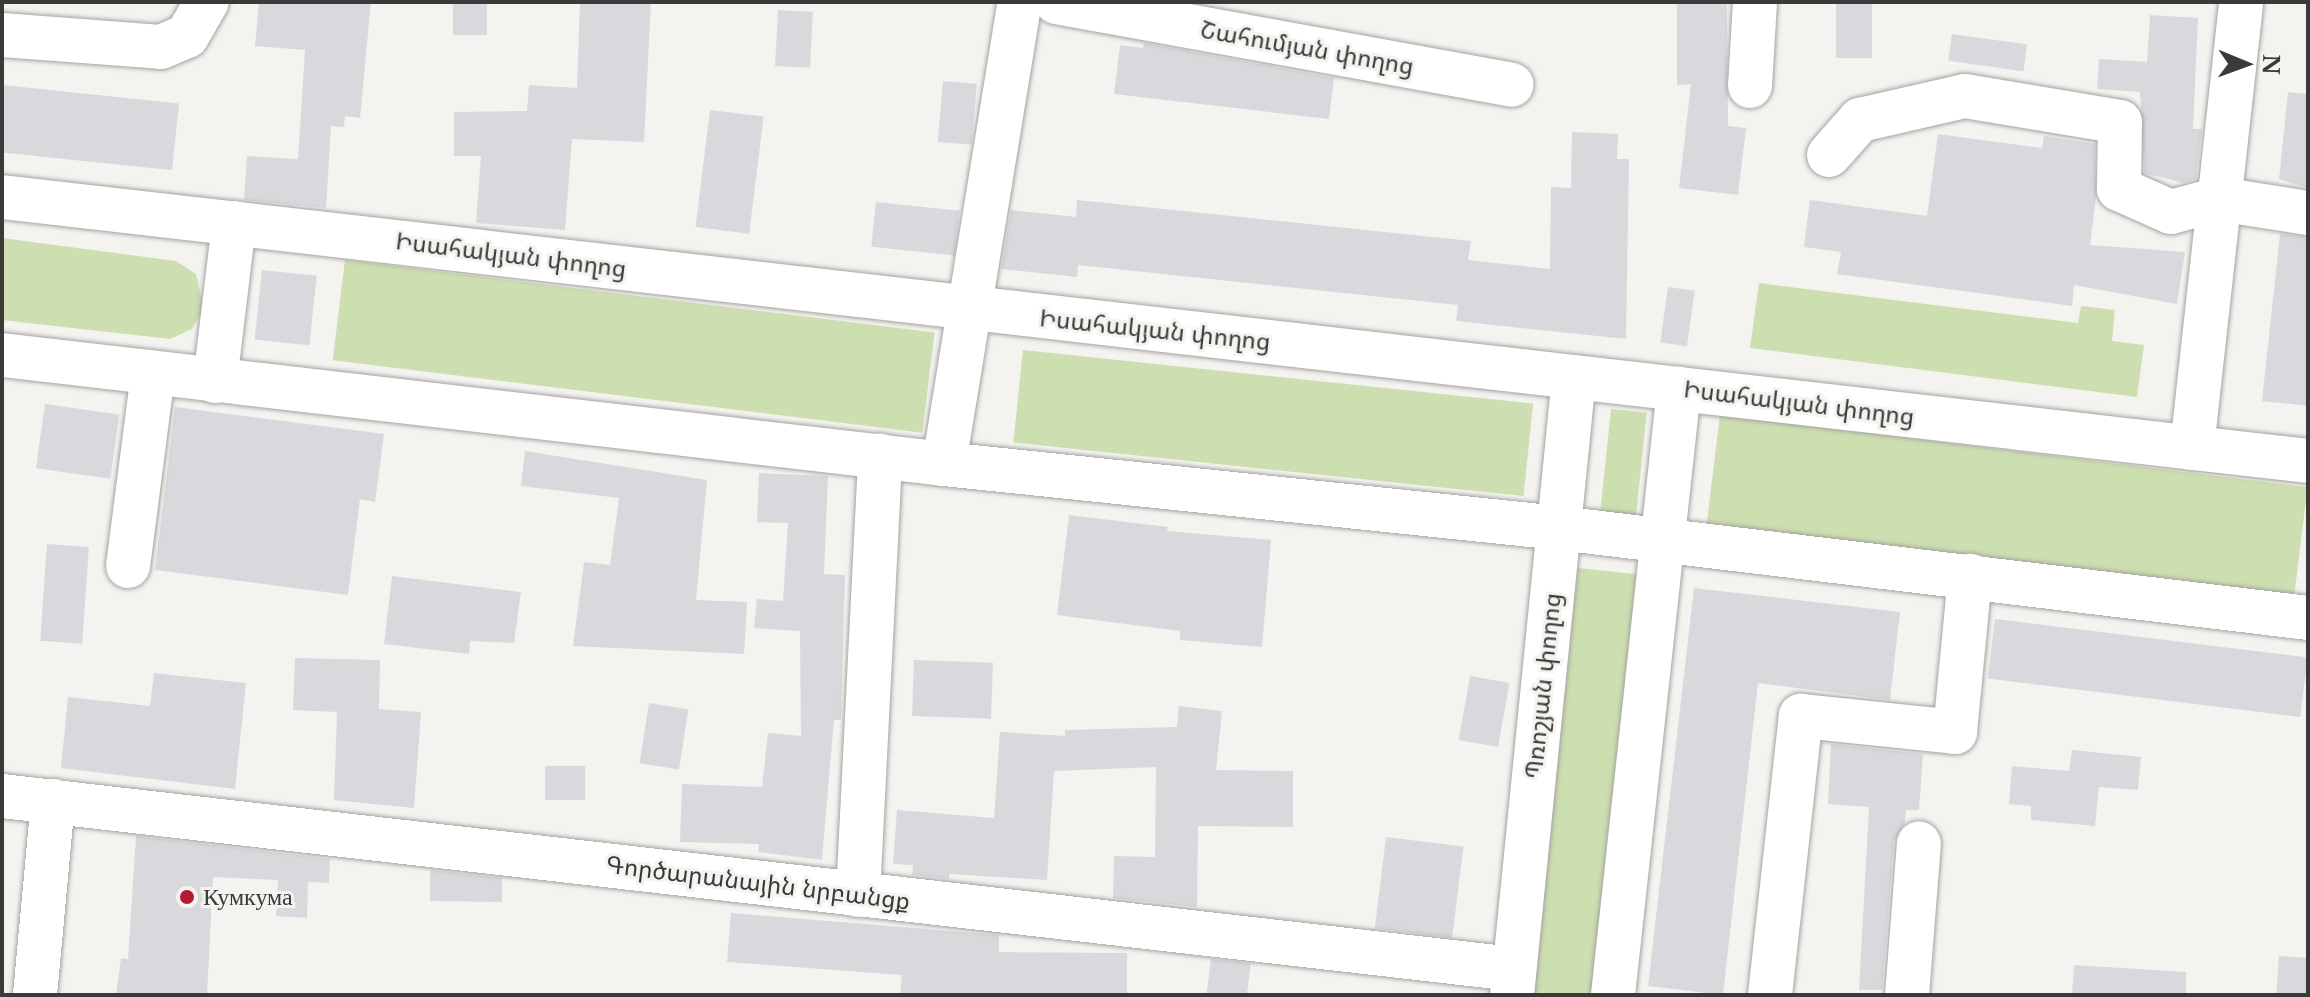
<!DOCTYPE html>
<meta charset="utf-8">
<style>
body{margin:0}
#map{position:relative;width:2310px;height:997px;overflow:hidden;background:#f4f3f0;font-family:"Libre Baskerville","Noto Sans Armenian",serif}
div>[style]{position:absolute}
.green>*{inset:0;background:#cddfb0;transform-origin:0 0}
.building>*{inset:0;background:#d9d9dd;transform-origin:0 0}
.roads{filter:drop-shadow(0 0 2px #a4a3a0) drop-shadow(0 0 2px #a4a3a0)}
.minor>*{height:44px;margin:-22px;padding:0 22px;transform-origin:22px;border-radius:22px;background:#fff}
.dots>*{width:22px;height:22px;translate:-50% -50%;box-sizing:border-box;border:4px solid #f4f3f0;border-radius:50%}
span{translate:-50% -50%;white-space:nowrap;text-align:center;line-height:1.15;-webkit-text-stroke:6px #f4f3f0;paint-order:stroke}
.street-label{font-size:24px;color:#3b3a39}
.poi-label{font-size:24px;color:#3b3a39}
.left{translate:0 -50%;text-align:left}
.frame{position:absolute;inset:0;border:4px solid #3b3a39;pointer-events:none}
.north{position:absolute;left:2206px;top:24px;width:80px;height:80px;-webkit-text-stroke:6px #f4f3f0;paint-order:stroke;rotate:91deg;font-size:22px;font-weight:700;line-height:32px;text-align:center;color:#3b3a39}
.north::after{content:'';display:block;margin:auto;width:28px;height:36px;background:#3b3a39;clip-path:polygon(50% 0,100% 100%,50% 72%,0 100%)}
</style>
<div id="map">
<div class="green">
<div style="clip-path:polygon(2px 238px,176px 261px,196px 274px,204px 308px,192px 329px,170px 339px,2px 320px)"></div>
<div style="left:345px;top:260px;width:594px;height:101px;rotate:7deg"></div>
<div style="clip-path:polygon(1759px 283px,2078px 323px,2081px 306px,2115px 310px,2112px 341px,2144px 345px,2137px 397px,1750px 348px)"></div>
<div style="left:1023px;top:350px;width:513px;height:93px;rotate:6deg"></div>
<div style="left:1611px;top:409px;width:36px;height:105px;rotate:6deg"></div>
<div style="left:1720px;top:415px;width:592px;height:115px;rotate:7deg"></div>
<div style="left:1578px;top:568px;width:62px;height:429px;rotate:6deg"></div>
</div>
<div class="building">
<div style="clip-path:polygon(259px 2px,371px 2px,360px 118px,345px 116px,344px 127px,331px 126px,326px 208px,244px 200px,247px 156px,298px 159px,305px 50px,255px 46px)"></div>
<div style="left:453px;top:2px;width:34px;height:33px"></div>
<div style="clip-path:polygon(580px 2px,651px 2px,644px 142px,572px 139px,565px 230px,476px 223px,481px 156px,454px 156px,454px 112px,527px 111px,529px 85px,577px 88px)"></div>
<div style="clip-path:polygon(1677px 2px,1727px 2px,1728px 126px,1746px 128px,1738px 195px,1679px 188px,1691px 84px,1677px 85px)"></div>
<div style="left:1836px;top:2px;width:36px;height:56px"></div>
<div style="left:778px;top:10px;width:35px;height:56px;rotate:3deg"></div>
<div style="clip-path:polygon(2150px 15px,2198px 18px,2193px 129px,2202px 129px,2196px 179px,2184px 183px,2144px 173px,2140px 92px,2097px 89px,2099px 59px,2147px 62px)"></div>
<div style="left:1952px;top:34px;width:76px;height:27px;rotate:8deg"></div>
<div style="clip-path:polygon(1144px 43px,1334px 78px,1329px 119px,1114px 94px,1120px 45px,1143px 48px)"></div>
<div style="left:943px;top:81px;width:34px;height:61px;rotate:5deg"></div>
<div style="left:2px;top:85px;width:178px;height:67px;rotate:6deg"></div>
<div style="clip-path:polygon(2288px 92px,2308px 94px,2308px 188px,2279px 179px)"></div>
<div style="left:710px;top:110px;width:54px;height:118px;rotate:7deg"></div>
<div style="clip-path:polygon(1572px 132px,1618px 134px,1617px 159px,1629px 159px,1626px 339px,1456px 321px,1458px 305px,1078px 265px,1077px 277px,1001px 269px,1011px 210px,1076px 217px,1077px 200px,1471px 241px,1468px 260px,1550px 269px,1551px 187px,1571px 188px)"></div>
<div style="clip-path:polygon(1938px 134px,2042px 148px,2044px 136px,2095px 144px,2096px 197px,2090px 245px,2185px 252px,2177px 304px,2074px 285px,2072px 306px,1837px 274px,1841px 252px,1804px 247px,1810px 200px,1927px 216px)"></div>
<div style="left:876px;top:202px;width:84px;height:45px;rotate:6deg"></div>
<div style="clip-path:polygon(2280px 234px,2308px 237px,2308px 406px,2262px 401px)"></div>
<div style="left:262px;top:270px;width:55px;height:70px;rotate:6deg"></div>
<div style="left:1668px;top:287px;width:27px;height:56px;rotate:8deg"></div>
<div style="left:45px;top:404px;width:75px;height:65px;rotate:8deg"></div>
<div style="clip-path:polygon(175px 407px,384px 434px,375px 502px,360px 499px,348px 595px,155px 570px)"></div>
<div style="clip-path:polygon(525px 451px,707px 480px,696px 600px,747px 602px,744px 654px,573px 646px,584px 562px,610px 565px,619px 498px,521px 486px)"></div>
<div style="clip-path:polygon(759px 473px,828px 476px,824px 574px,845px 575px,841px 720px,834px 720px,822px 860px,758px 852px,759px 844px,680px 842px,682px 784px,762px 787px,768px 733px,801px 736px,800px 631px,754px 628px,757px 599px,783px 601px,788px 523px,757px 522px)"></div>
<div style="clip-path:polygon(1069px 515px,1168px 527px,1167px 531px,1271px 540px,1262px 647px,1180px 640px,1180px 631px,1057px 615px)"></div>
<div style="left:47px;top:544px;width:42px;height:97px;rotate:4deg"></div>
<div style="clip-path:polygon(392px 576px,521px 592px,514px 643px,470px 641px,469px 654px,384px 644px)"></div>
<div style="clip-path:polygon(1694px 588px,1900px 612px,1890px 700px,1758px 683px,1723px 995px,1648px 986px)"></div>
<div style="left:1995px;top:619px;width:315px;height:60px;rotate:7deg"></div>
<div style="clip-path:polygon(295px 658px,380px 660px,379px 709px,421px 712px,414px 808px,334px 800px,337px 712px,293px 710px)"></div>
<div style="left:914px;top:660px;width:79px;height:56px;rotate:2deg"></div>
<div style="clip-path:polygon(154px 673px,246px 683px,235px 789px,61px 768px,68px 697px,150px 706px)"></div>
<div style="left:1470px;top:676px;width:40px;height:65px;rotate:10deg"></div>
<div style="left:649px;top:703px;width:40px;height:61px;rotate:9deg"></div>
<div style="clip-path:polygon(1179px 706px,1222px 711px,1216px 770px,1293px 771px,1293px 827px,1198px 826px,1197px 907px,1113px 898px,1114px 856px,1155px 857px,1156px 767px,1054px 771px,1047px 880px,949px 874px,949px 879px,912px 875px,913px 865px,893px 864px,897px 810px,994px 818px,1000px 732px,1065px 736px,1065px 730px,1177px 727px)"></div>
<div style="clip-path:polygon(1831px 744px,1923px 754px,1919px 810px,1906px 810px,1905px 823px,1894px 841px,1882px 990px,1859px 990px,1869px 807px,1828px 804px)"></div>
<div style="clip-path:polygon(2072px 750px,2141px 757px,2138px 790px,2099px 787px,2095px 826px,2031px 820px,2031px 806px,2009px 804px,2012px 766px,2069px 771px)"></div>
<div style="left:545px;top:766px;width:40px;height:34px"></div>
<div style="clip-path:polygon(136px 836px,330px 859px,329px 883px,308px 882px,307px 918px,276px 916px,278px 880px,213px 877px,207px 995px,116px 995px,121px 958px,128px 959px)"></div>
<div style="left:1386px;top:837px;width:78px;height:92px;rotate:7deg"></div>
<div style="clip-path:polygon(430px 870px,502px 878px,502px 902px,430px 901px)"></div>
<div style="clip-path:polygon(731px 913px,999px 935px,999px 952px,1127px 953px,1127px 995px,900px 995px,902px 975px,727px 962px)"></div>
<div style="clip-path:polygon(2279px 956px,2308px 958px,2308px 995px,2276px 995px)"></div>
<div style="left:1211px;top:959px;width:40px;height:36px;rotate:7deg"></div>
<div style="clip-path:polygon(2074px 965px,2186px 972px,2186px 995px,2072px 995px)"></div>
</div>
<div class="roads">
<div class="minor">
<div style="left:1056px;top:2px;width:463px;rotate:10.3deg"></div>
<div style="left:2px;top:35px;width:159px;rotate:4.3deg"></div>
<div style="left:161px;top:47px;width:28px;rotate:-23deg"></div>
<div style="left:187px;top:36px;width:39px;rotate:-60deg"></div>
<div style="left:1750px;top:86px;width:84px;rotate:-86.6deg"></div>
<div style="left:1829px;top:155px;width:47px;rotate:-48.5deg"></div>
<div style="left:1860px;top:120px;width:108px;rotate:-12.9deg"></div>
<div style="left:1965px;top:96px;width:157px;rotate:9.5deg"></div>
<div style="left:2120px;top:122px;width:67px;rotate:90.9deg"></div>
<div style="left:2119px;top:189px;width:57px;rotate:23.9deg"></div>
<div style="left:2171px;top:212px;width:50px;rotate:-15.2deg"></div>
<div style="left:2219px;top:199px;width:90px;rotate:8.9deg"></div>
<div style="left:2px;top:197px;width:2321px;rotate:6.53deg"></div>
<div style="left:2px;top:355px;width:948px;rotate:6.6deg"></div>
<div style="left:944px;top:464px;width:618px;rotate:5.94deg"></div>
<div style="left:1559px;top:528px;width:754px;rotate:6.85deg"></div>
<div style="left:215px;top:381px;width:159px;rotate:-83.1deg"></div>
<div style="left:2192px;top:448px;width:449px;rotate:-83.7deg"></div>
<div style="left:944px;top:464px;width:468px;rotate:-80.7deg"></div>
<div style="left:128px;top:566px;width:195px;rotate:-82.6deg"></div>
<div style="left:2px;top:796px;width:1522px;rotate:6.53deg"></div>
<div style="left:858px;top:895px;width:440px;rotate:-87.1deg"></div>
<div style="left:35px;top:995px;width:195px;rotate:-84.7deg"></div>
<div style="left:1512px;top:995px;width:621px;rotate:-84.27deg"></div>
<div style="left:1613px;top:995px;width:610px;rotate:-83.78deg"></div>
<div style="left:1770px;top:995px;width:281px;rotate:-83.7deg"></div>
<div style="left:1801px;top:716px;width:155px;rotate:5.9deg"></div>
<div style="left:1955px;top:732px;width:157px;rotate:-84.5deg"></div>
<div style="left:1907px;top:995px;width:152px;rotate:-85.5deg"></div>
</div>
</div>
<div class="dots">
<div style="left:187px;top:897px;background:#b01c36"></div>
</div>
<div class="street-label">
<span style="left:1307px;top:48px;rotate:10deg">Շահումյան փողոց</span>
<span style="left:511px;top:255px;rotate:7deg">Իսահակյան փողոց</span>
<span style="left:1155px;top:330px;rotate:6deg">Իսահակյան փողոց</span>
<span style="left:1799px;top:403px;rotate:7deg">Իսահակյան փողոց</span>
<span style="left:1543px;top:686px;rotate:-84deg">Պռոշյան փողոց</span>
<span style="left:758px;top:883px;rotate:7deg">Գործարանային նրբանցք</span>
</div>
<div class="poi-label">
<span class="left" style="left:203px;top:897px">Кумкума</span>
</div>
<div class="frame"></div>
<div class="north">N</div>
</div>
